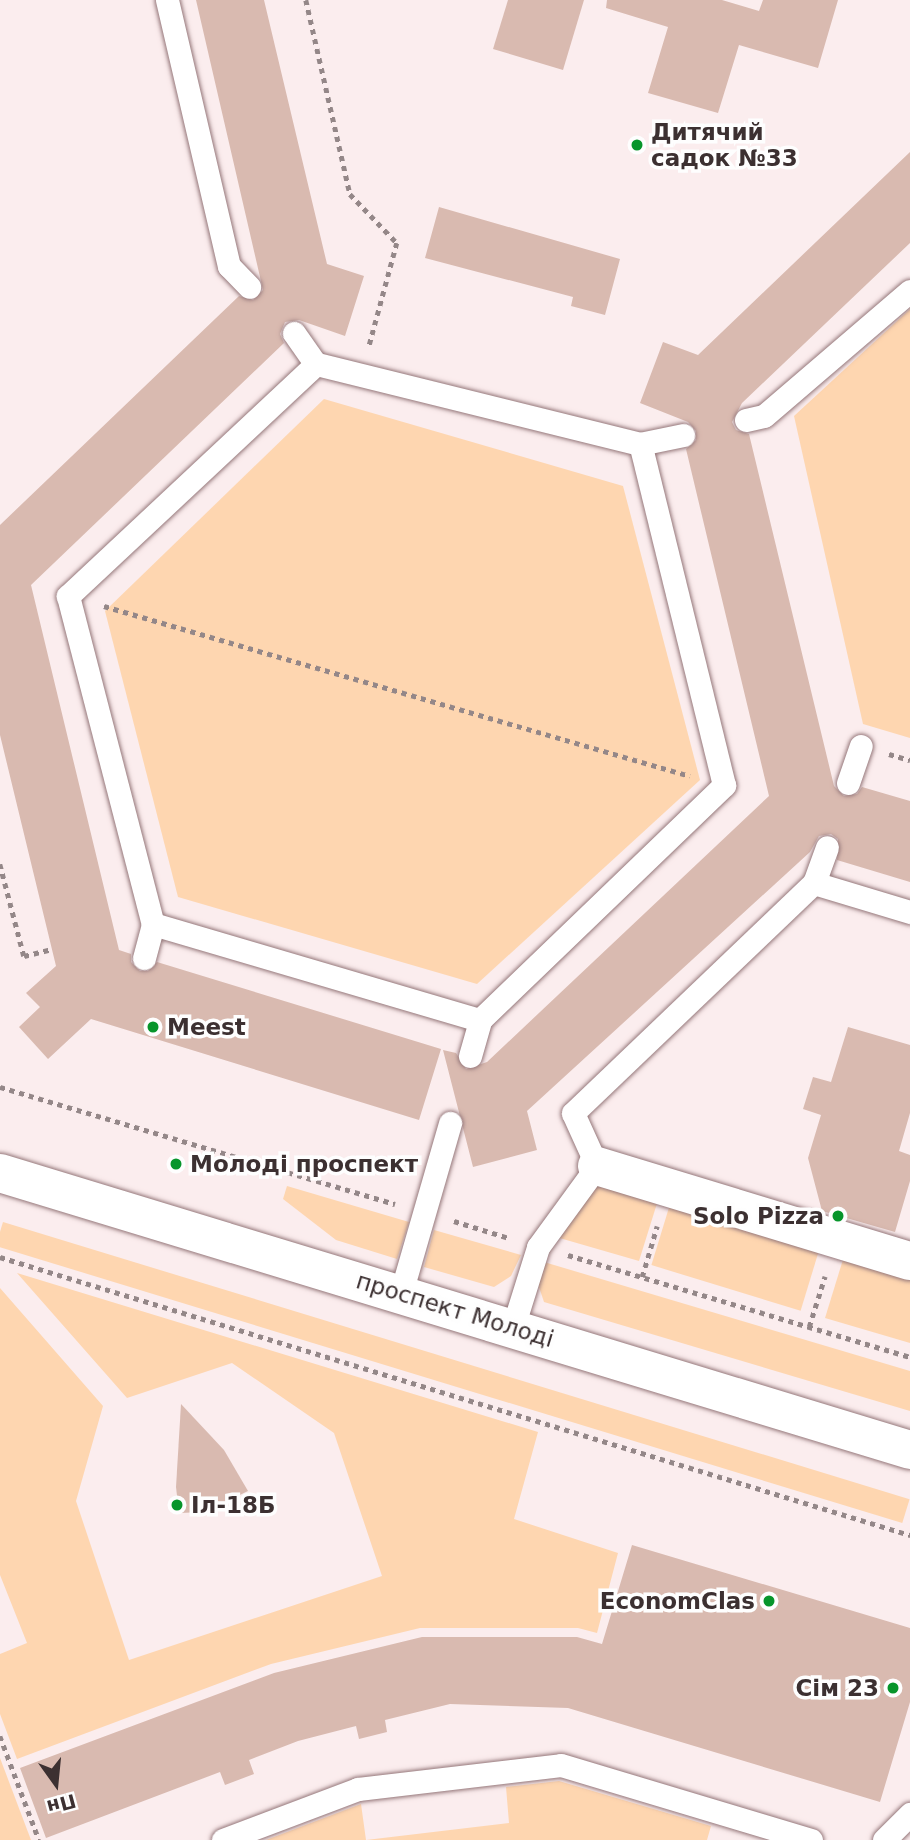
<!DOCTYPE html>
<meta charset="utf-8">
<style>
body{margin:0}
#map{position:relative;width:910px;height:1840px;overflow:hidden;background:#fbedee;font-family:"DejaVu Sans",sans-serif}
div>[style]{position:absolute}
.green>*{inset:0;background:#fed6b0;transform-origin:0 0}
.building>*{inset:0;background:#d9bab0}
.path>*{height:4.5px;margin-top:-2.25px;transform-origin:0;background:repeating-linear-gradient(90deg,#948788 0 5px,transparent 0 10px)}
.roads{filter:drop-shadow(0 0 2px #95777a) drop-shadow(0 0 2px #95777a)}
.lane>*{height:23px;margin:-11.5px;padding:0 11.5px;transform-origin:11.5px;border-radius:11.5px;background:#fff}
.street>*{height:38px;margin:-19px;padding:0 19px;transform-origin:19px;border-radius:19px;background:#fff}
.secondary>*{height:38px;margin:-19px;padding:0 19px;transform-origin:19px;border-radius:19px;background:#fff}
.dots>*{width:19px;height:19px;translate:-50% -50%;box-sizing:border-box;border:4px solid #fefefe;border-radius:50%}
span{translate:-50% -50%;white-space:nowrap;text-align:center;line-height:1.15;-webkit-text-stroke:7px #fefefe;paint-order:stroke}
.poi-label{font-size:23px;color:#3c3031;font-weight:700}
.left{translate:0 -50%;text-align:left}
.right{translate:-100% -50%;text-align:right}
.street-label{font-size:23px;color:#3c3031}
.north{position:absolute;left:21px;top:1749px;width:70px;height:70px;-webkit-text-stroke:5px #fefefe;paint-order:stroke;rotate:165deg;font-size:19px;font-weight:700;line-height:28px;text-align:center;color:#3c3031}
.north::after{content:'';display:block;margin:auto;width:24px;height:32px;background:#3c3031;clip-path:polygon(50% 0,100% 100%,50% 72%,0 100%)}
</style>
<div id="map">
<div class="green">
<div style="clip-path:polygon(910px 309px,910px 738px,863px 724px,794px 416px)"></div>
<div style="clip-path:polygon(324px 399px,623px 486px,700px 780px,477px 984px,178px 897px,105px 611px)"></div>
<div style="clip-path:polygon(599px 1180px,659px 1197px,639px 1261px,556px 1237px)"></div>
<div style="clip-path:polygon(287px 1186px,409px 1222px,397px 1259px,336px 1240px,283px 1199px)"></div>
<div style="left:671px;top:1201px;width:156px;height:67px;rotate:17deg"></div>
<div style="left:3px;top:1222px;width:948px;height:25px;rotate:17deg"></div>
<div style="clip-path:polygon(434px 1230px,521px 1255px,511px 1276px,494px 1287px,424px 1267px)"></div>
<div style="clip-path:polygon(845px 1253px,910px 1273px,910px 1343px,825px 1318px)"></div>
<div style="clip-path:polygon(544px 1262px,910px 1371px,910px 1411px,544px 1302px,537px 1281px)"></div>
<div style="clip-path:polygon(17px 1273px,538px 1432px,514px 1519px,618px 1553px,597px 1633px,578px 1628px,420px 1628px,271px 1664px,17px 1759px,0 1714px,0 1654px,27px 1643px,0 1575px,0 1288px,103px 1406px,76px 1501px,129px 1660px,382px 1576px,334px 1433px,232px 1363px,127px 1398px)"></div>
<div style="clip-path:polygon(0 1758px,31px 1840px,0 1840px)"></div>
<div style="clip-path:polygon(559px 1781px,711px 1826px,707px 1840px,266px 1840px,361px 1804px,366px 1840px,509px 1823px,506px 1787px)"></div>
</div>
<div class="building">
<div style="clip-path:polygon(196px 0,264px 0,327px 264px,364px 276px,345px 336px,299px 320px,285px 322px,280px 334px,284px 343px,31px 585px,119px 950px,131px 954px,131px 962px,140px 971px,148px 971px,157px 962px,441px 1049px,419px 1120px,91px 1019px,48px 1059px,19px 1027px,40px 1007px,26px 993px,56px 966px,0 735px,0 525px,239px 296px,253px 300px,263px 290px)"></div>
<div style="clip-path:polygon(508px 0,584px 0,563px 70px,493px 49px)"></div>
<div style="clip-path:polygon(607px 0,722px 0,759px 11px,763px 0,838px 0,818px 68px,739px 45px,718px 113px,648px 93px,668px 27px,606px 8px)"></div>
<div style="clip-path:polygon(910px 152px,910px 243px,742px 403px,732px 422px,736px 430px,749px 434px,834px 786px,844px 796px,857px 794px,862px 787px,910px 801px,910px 882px,837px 860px,838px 839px,831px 834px,819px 836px,810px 852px,527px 1111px,537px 1150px,473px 1167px,443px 1050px,456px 1053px,466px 1069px,487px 1062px,769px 796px,686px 449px,696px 440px,696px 431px,688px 422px,640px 403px,663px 342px,698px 355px)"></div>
<div style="clip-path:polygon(439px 207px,620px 259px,605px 315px,571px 306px,573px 297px,425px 258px)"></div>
<div style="clip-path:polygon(848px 1027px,910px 1045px,910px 1113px,899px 1151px,910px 1155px,910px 1181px,895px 1232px,822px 1211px,808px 1158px,821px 1115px,803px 1109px,813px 1077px,831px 1082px)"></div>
<div style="clip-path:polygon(181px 1404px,224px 1450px,248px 1491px,205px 1512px,179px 1513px,176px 1487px)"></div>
<div style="clip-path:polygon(632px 1545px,910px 1628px,910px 1702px,880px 1802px,568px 1708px,450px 1704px,385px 1720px,387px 1732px,359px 1739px,356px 1726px,298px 1741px,249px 1760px,254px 1774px,225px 1785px,220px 1772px,46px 1838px,20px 1768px,274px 1673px,422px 1637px,577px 1637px,602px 1644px)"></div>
</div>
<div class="path">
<div style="left:306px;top:0;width:199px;rotate:77.2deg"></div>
<div style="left:350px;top:194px;width:68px;rotate:46.2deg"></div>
<div style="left:397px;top:243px;width:108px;rotate:105.1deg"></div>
<div style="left:104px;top:606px;width:610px;rotate:16.18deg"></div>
<div style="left:889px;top:754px;width:22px;rotate:16deg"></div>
<div style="left:0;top:864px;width:95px;rotate:75.4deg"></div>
<div style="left:24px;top:956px;width:29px;rotate:-14deg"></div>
<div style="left:0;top:1087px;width:412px;rotate:16.5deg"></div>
<div style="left:454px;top:1221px;width:58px;rotate:17.2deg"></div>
<div style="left:568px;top:1255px;width:357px;rotate:16.6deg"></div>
<div style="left:0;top:1257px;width:952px;rotate:16.99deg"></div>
<div style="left:642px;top:1277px;width:53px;rotate:-73.6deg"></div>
<div style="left:809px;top:1327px;width:53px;rotate:-72.6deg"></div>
<div style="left:0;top:1736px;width:111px;rotate:69.4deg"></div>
</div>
<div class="roads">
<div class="lane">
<div style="left:167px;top:0;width:273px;rotate:76.9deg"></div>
<div style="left:229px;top:266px;width:29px;rotate:46deg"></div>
<div style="left:294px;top:333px;width:38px;rotate:55deg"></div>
<div style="left:746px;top:420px;width:18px;rotate:-13deg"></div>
<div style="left:764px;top:416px;width:192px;rotate:-40.6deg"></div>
<div style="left:640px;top:444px;width:44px;rotate:-11.8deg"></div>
<div style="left:848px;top:783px;width:39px;rotate:-71deg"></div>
<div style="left:814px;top:883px;width:38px;rotate:-70deg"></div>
<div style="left:144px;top:958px;width:35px;rotate:-75deg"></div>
<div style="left:470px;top:1056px;width:37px;rotate:-74deg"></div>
<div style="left:480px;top:1020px;width:339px;rotate:-43.9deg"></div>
<div style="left:724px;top:785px;width:351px;rotate:-103.8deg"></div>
<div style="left:640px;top:444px;width:334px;rotate:-166.1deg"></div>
<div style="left:316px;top:364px;width:340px;rotate:136.9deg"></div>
<div style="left:68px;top:596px;width:339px;rotate:75.5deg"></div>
<div style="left:153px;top:924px;width:341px;rotate:16.4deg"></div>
<div style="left:401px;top:1293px;width:177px;rotate:-73.9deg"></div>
<div style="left:513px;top:1327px;width:84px;rotate:-72.6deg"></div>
<div style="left:538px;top:1247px;width:100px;rotate:-53.9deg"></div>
<div style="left:597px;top:1166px;width:58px;rotate:-114.4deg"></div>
<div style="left:573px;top:1113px;width:333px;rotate:-43.7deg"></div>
<div style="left:814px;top:883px;width:100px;rotate:16.8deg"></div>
<div style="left:223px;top:1840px;width:144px;rotate:-20.7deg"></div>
<div style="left:358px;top:1789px;width:204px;rotate:-6.7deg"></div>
<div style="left:561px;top:1765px;width:261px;rotate:16.7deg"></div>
<div style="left:884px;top:1840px;width:37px;rotate:-45deg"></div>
</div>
<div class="street">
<div style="left:597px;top:1166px;width:327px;rotate:16.9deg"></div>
</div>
<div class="secondary">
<div style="left:0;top:1173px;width:951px;rotate:16.93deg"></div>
</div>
</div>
<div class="dots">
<div style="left:637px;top:145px;background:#07952b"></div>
<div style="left:153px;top:1027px;background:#07952b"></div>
<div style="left:176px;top:1164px;background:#07952b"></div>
<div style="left:838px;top:1216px;background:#07952b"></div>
<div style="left:177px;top:1505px;background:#07952b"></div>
<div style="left:769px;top:1601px;background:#07952b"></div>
<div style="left:893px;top:1688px;background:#07952b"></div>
</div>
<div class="poi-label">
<span class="left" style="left:651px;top:145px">Дитячий<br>садок №33</span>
<span class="left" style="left:167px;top:1027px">Meest</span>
<span class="left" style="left:190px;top:1164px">Молоді проспект</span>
<span class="right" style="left:824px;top:1216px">Solo Pizza</span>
<span class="left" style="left:191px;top:1505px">Іл-18Б</span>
<span class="right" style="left:755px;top:1601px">EconomClas</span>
<span class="right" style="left:879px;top:1688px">Сім 23</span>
</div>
<div class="street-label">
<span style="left:455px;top:1310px;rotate:17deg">проспект Молоді</span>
</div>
<div class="north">Пн</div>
</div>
